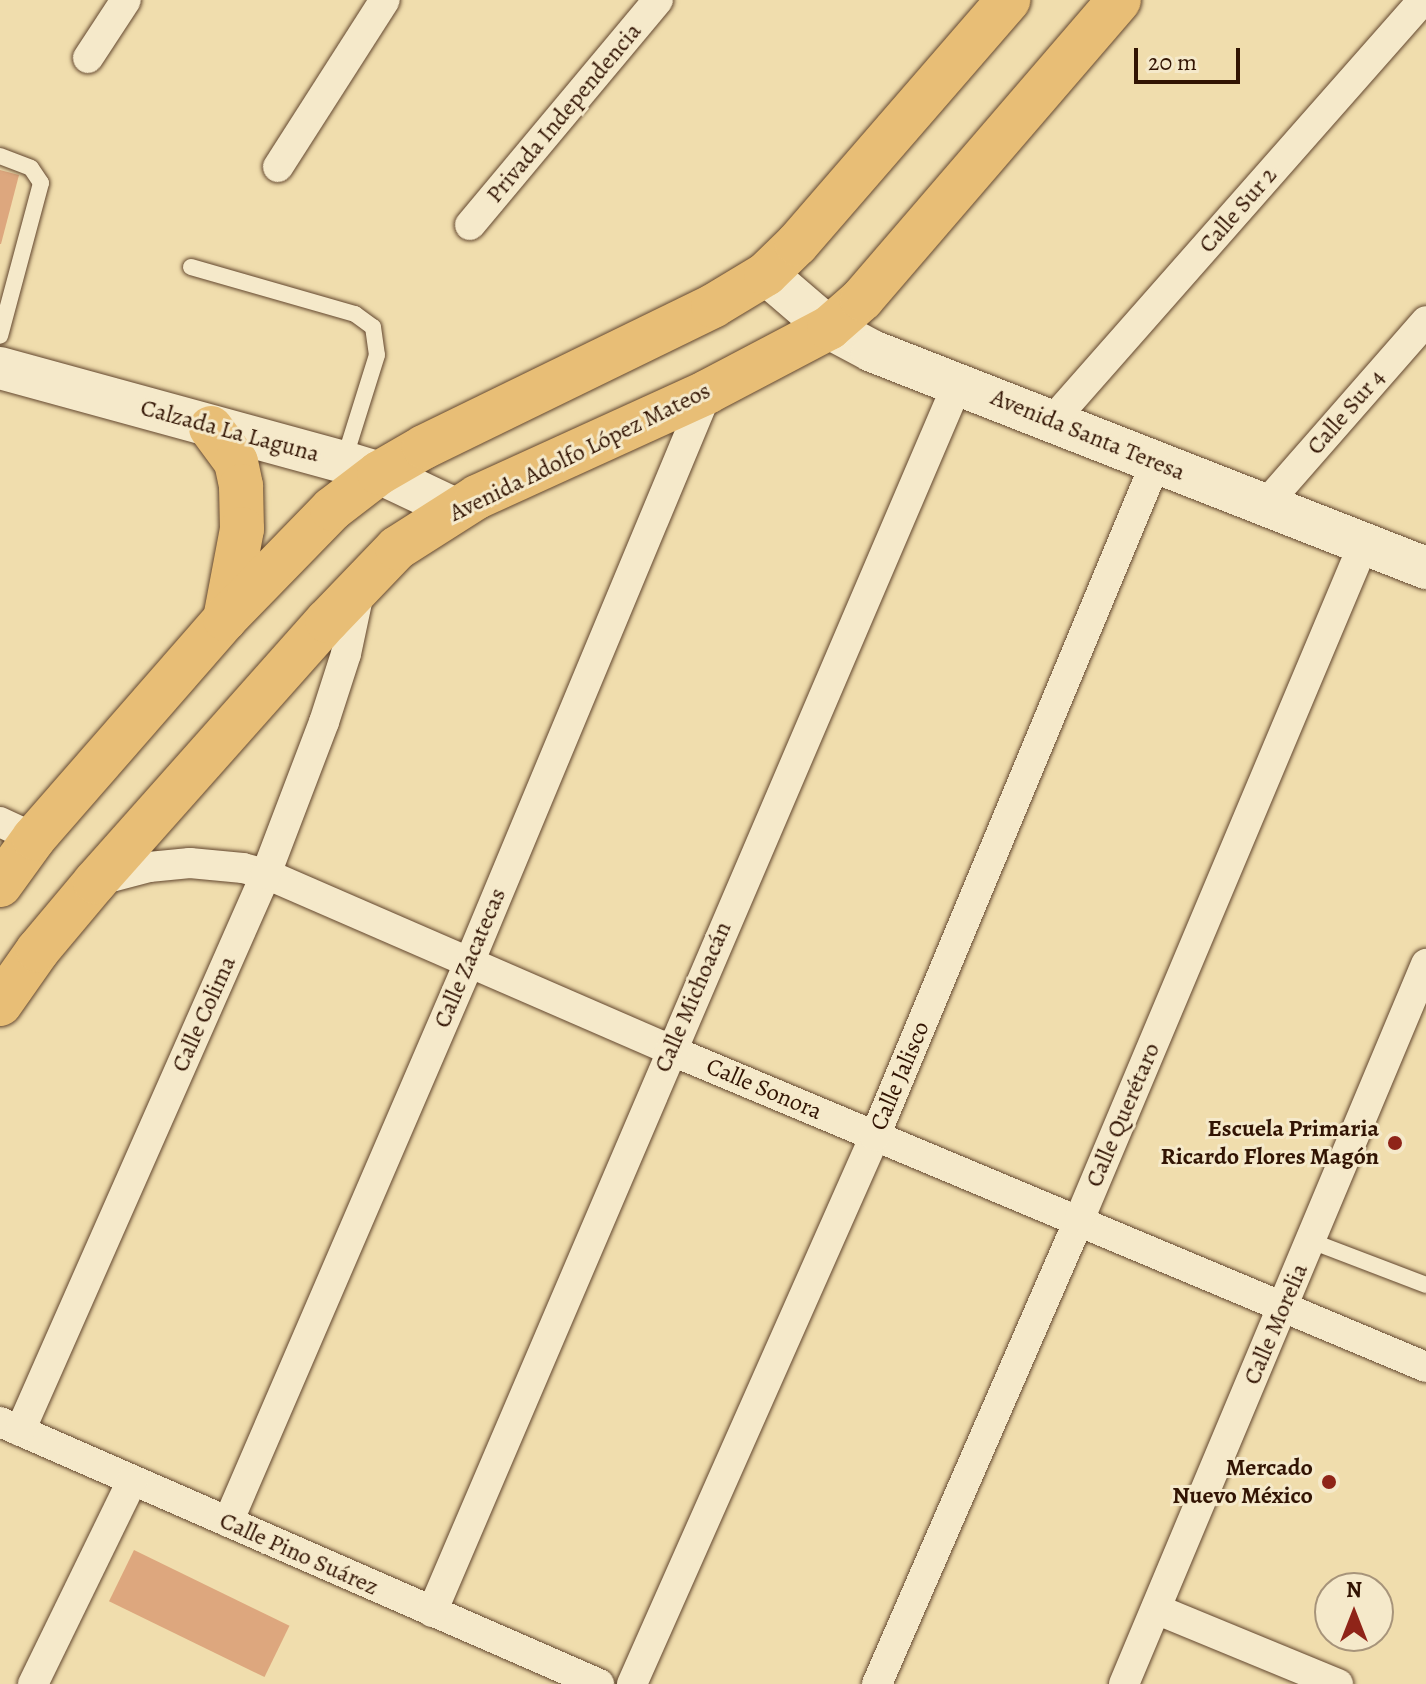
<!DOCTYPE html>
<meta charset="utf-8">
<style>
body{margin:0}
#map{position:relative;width:1426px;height:1684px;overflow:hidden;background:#f0ddad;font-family:Alegreya,serif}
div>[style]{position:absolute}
.building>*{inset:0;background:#dda77e;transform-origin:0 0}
.roads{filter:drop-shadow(0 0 2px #62462e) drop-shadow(0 0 2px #62462e)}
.lane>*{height:16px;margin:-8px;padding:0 8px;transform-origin:8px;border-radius:8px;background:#f5e9ca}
.street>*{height:30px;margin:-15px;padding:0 15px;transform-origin:15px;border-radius:15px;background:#f5e9ca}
.secondary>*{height:42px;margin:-21px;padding:0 21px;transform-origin:21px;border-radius:21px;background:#f5e9ca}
.primary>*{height:44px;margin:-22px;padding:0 22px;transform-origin:22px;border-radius:22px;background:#e8be76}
.dots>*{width:22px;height:22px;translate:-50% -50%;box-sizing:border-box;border:4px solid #f5e9ca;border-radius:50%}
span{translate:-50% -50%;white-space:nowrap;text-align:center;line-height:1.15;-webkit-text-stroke:6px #f5e9ca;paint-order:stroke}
.street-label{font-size:24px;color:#321403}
.poi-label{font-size:24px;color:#321403;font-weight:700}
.right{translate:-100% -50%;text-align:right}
.north{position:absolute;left:1314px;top:1572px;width:80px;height:80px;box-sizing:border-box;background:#f5e9ca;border:2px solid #a7947a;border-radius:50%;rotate:0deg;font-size:22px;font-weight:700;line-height:32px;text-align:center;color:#321403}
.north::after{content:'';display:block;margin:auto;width:28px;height:36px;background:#8f2418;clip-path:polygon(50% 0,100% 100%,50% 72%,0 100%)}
.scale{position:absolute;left:1134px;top:48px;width:106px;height:36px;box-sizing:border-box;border:4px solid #321403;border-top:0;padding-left:10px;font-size:24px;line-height:28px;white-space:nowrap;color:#321403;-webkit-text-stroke:6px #f5e9ca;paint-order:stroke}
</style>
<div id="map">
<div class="building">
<div style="clip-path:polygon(0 170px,19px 175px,1px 244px,0 244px)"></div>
<div style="left:134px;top:1550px;width:173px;height:57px;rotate:26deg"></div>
</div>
<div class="roads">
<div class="lane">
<div style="left:0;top:156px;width:33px;rotate:21deg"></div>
<div style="left:31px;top:168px;width:18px;rotate:56deg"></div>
<div style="left:41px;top:183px;width:158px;rotate:105deg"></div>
<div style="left:191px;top:267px;width:171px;rotate:16deg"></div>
<div style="left:355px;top:314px;width:22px;rotate:36deg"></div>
<div style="left:373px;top:327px;width:28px;rotate:82deg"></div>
<div style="left:377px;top:355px;width:110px;rotate:107.4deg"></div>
<div style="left:1311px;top:1241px;width:123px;rotate:20.9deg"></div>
</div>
<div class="street">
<div style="left:88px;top:58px;width:69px;rotate:-56.8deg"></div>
<div style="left:278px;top:167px;width:198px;rotate:-57.4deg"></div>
<div style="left:470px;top:225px;width:293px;rotate:-50.1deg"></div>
<div style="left:1053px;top:420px;width:560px;rotate:-48.62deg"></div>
<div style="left:1266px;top:504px;width:243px;rotate:-48.8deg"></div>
<div style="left:0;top:822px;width:38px;rotate:25deg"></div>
<div style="left:96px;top:881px;width:55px;rotate:-14.8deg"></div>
<div style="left:149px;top:867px;width:41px;rotate:-5.6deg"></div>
<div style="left:190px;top:863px;width:53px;rotate:5.4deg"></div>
<div style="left:243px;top:868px;width:24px;rotate:15deg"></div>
<div style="left:266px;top:874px;width:441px;rotate:23.5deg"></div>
<div style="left:670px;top:1050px;width:820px;rotate:22.75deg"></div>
<div style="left:0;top:1422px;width:654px;rotate:23.62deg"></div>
<div style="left:20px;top:1431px;width:609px;rotate:-66.17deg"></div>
<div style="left:266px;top:874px;width:163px;rotate:-69.1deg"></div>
<div style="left:324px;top:722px;width:71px;rotate:-72.1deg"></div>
<div style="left:346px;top:654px;width:67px;rotate:-78deg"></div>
<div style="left:228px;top:1522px;width:609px;rotate:-66.68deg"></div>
<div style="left:469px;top:963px;width:619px;rotate:-67.37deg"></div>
<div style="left:1156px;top:1609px;width:197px;rotate:22.4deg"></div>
<div style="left:432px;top:1612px;width:1337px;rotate:-66.83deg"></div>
<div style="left:33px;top:1684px;width:226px;rotate:-64deg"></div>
<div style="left:632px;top:1684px;width:599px;rotate:-66.09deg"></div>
<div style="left:875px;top:1136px;width:730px;rotate:-67.37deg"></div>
<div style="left:877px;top:1684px;width:506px;rotate:-66.47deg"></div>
<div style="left:1079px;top:1220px;width:735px;rotate:-67.17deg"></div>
<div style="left:1124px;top:1684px;width:781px;rotate:-67.24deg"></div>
</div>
<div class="secondary">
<div style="left:766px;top:274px;width:83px;rotate:40.6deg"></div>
<div style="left:829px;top:328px;width:49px;rotate:28.1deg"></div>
<div style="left:872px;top:351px;width:595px;rotate:21.39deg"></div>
<div style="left:0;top:368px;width:357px;rotate:15.3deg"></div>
<div style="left:344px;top:462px;width:37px;rotate:17deg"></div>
<div style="left:379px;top:473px;width:84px;rotate:25.3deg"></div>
</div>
<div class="primary">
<div style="left:211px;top:428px;width:42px;rotate:53.7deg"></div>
<div style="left:236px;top:462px;width:25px;rotate:78deg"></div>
<div style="left:241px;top:486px;width:43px;rotate:88.7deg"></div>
<div style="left:242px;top:529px;width:92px;rotate:100.7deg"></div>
<div style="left:0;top:885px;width:58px;rotate:-54.1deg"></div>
<div style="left:34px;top:838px;width:291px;rotate:-48.9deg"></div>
<div style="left:225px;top:619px;width:153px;rotate:-45.8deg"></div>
<div style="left:332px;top:509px;width:59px;rotate:-37.5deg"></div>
<div style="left:379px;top:473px;width:52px;rotate:-30deg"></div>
<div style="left:424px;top:447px;width:322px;rotate:-26deg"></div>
<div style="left:713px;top:306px;width:62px;rotate:-31.1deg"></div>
<div style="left:766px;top:274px;width:43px;rotate:-44.1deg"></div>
<div style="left:797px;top:244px;width:323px;rotate:-49.1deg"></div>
<div style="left:0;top:1004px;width:66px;rotate:-54.9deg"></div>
<div style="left:38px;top:950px;width:89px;rotate:-50deg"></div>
<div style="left:95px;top:882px;width:349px;rotate:-48.4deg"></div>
<div style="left:327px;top:621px;width:101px;rotate:-46.2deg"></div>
<div style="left:397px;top:548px;width:95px;rotate:-32.5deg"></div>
<div style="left:477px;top:497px;width:253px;rotate:-24.5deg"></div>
<div style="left:707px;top:392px;width:138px;rotate:-27.7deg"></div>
<div style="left:829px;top:328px;width:44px;rotate:-41.3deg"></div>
<div style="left:862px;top:299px;width:394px;rotate:-49.3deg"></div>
</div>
</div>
<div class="dots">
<div style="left:1395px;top:1143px;background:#8f2418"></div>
<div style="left:1329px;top:1482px;background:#8f2418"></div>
</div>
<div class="street-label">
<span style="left:564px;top:113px;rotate:-50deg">Privada Independencia</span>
<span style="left:1238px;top:210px;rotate:-49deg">Calle Sur 2</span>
<span style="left:1346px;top:412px;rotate:-49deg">Calle Sur 4</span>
<span style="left:230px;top:431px;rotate:15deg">Calzada La Laguna</span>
<span style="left:1088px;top:435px;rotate:22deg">Avenida Santa Teresa</span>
<span style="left:580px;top:452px;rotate:-26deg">Avenida Adolfo López Mateos</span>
<span style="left:470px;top:958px;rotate:-67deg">Calle Zacatecas</span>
<span style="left:693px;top:997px;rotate:-67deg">Calle Michoacán</span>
<span style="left:204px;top:1014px;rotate:-66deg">Calle Colima</span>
<span style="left:900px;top:1076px;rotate:-67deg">Calle Jalisco</span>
<span style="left:764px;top:1089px;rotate:23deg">Calle Sonora</span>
<span style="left:1123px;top:1115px;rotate:-67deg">Calle Querétaro</span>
<span style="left:1276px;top:1324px;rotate:-67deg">Calle Morelia</span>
<span style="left:299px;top:1554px;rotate:24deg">Calle Pino Suárez</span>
</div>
<div class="poi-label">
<span class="right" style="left:1379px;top:1143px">Escuela Primaria<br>Ricardo Flores Magón</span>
<span class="right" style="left:1313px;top:1482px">Mercado<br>Nuevo México</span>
</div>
<div class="north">N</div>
<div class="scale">20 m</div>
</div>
